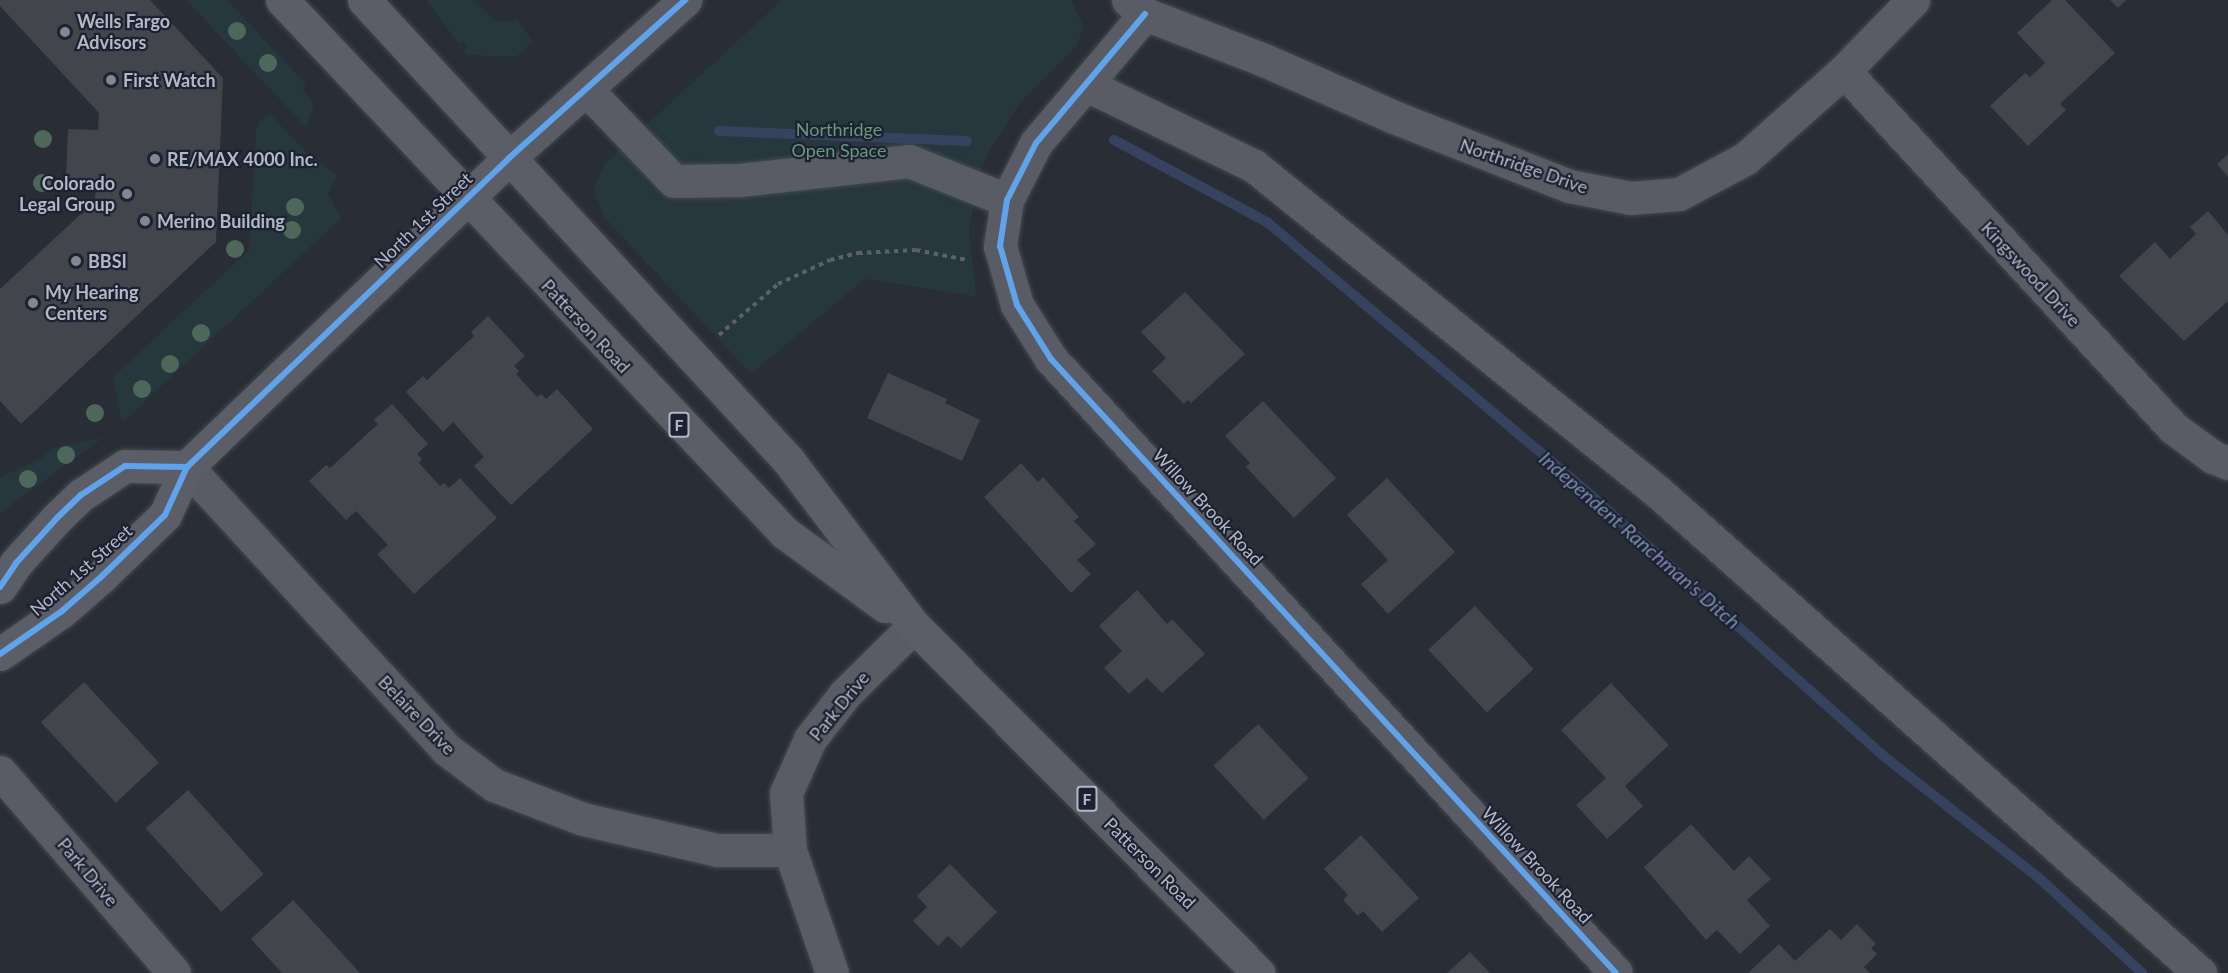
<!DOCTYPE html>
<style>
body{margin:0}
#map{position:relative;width:2228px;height:973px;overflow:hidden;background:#292d35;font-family:Lato,sans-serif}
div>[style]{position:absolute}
.green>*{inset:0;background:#26373d}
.stream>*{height:10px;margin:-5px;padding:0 5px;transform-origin:5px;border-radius:5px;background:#36425e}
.building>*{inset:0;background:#42454c;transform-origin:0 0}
.path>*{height:4px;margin-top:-2px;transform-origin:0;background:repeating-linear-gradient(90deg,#5d6068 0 4.5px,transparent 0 9px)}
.roads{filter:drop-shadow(0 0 2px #45484f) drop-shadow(0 0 2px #45484f)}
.minor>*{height:33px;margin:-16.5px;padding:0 16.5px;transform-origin:16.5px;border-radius:16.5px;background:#595c64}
.major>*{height:33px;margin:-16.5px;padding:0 16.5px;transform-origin:16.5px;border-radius:16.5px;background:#5b5e66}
.cycleway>*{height:6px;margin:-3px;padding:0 3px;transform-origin:3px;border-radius:3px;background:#60a3ed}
.trees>*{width:18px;height:18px;margin:-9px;border-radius:50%;background:#4d685b}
.dots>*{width:16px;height:16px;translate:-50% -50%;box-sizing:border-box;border:3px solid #1c2231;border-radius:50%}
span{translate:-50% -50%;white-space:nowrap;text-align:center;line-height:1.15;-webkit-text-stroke:4.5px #1c2231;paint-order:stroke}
.shield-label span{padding:2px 4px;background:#1c2231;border:2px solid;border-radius:4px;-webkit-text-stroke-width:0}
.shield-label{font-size:16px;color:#b3b8c7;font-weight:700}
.poi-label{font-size:18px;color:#b3b8c7;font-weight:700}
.left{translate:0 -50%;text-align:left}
.right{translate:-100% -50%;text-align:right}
.park-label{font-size:18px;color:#6a987a}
.street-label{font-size:18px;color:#b3b8c7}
.water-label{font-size:20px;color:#7b8baf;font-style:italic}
</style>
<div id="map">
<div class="green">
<div style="clip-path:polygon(186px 0,227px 0,306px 84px,303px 90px,314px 105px,306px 127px)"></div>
<div style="clip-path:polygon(426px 0,473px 0,496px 22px,512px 22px,516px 18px,533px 42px,516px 57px,468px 55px,463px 50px,467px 46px,463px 41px,459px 44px)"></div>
<div style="clip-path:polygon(782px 0,1071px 0,1083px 25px,1077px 46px,1022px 100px,989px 151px,978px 178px,969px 231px,976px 296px,865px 279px,751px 374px,604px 217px,594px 190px,604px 164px)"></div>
<div style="clip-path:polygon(271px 115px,308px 154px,338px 175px,328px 194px,341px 218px,122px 423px,113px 377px,249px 250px,256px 130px,261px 119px)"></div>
<div style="clip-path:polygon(104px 437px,0 513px,0 477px,40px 459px,53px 448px)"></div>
</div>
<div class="stream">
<div style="left:719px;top:131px;width:248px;rotate:2.3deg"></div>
<div style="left:1114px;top:140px;width:174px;rotate:28.2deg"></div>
<div style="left:1267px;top:222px;width:416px;rotate:40.1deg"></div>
<div style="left:1585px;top:490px;width:403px;rotate:41.7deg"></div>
<div style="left:1886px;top:758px;width:193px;rotate:38.1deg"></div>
<div style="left:2038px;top:877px;width:142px;rotate:42.7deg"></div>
</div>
<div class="building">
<div style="clip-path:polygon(0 0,150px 0,223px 78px,216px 242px,21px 424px,0 401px,0 289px,95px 201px,96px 181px,66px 180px,68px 129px,98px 130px,99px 113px,0 6px)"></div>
<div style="clip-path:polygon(2052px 0,2065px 0,2115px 53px,2060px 104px,2066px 110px,2028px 146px,1990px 106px,2025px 73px,2030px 77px,2045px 63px,2017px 33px)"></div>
<div style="clip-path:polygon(2110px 0,2126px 0,2118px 8px)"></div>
<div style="clip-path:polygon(2228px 154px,2228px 177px,2217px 164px)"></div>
<div style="clip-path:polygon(2208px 211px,2228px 235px,2228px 301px,2184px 341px,2119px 276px,2155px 242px,2170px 259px,2196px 234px,2190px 227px)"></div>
<div style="clip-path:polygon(1185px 292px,1245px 354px,1191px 403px,1188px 400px,1184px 404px,1152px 371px,1166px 358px,1141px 332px)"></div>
<div style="clip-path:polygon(488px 316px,525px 356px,514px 366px,519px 371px,516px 374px,537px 397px,541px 394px,546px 399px,557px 389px,593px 429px,511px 505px,474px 466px,484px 457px,453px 422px,443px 432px,406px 392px,423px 376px,427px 380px,474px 336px,471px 332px)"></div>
<div style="clip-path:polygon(888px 373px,947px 399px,945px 403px,980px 420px,962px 461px,867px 418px)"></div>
<div style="clip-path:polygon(1263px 401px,1336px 478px,1294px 518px,1246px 467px,1250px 463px,1225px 436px)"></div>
<div style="clip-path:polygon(392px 404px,428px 444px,417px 454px,422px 459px,419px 463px,440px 486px,444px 483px,449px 488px,460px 478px,497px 518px,414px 594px,377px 554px,388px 545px,356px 511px,346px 520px,309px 481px,326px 465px,330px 468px,378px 424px,374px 420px)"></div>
<div style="clip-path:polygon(1021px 463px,1038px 482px,1043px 477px,1079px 517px,1074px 521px,1096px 544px,1077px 560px,1091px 574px,1071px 593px,984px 497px)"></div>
<div style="clip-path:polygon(1387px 478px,1455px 552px,1388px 614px,1361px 584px,1388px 560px,1347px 515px)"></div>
<div style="clip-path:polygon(1137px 590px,1167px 624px,1172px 619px,1205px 654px,1162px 693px,1147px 678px,1129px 694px,1104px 668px,1122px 651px,1099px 626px)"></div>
<div style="left:1475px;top:606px;width:86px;height:64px;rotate:47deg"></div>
<div style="left:84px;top:682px;width:110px;height:59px;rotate:47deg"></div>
<div style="clip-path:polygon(1611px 683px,1669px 745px,1625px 786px,1643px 806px,1607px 839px,1576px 805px,1606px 778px,1561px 730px)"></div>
<div style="left:1258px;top:724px;width:74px;height:61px;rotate:47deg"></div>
<div style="left:188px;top:790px;width:113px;height:57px;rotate:48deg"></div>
<div style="clip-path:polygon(1691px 824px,1734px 871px,1749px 856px,1771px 879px,1747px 900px,1770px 926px,1740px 954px,1717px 930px,1706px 940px,1644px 867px)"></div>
<div style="clip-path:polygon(1361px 835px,1419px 898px,1382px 932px,1363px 911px,1358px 916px,1343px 900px,1348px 895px,1324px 869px)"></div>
<div style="clip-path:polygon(950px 864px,997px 912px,961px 948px,948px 936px,938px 946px,913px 921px,927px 907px,917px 896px)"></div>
<div style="clip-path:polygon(293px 900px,330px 940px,360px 973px,282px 973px,251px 939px)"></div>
<div style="clip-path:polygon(1857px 924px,1876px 944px,1871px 948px,1877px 954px,1864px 967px,1870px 973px,1748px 973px,1779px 944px,1795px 961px,1830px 929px,1841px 940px)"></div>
<div style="clip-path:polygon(1470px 952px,1490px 973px,1447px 973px)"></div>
</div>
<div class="path">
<div style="left:719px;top:335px;width:78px;rotate:-40.8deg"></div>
<div style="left:778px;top:284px;width:57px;rotate:-24.8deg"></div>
<div style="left:830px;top:260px;width:29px;rotate:-14deg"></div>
<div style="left:858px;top:253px;width:58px;rotate:-3deg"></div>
<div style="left:916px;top:250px;width:52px;rotate:11.1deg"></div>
</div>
<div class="roads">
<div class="minor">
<div style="left:1128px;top:0;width:22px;rotate:39deg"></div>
<div style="left:1145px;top:14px;width:128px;rotate:21.1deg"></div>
<div style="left:1264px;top:60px;width:142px;rotate:23.7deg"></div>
<div style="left:1394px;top:117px;width:188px;rotate:21.5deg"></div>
<div style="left:1569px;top:186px;width:63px;rotate:11deg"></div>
<div style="left:1631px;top:198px;width:48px;rotate:-4.8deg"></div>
<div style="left:1679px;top:194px;width:76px;rotate:-28.2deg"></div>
<div style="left:1746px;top:158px;width:131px;rotate:-41.6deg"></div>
<div style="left:1844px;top:71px;width:99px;rotate:-45.8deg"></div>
<div style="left:1145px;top:14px;width:169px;rotate:130.2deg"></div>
<div style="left:1036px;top:143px;width:64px;rotate:117deg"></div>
<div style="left:1007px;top:200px;width:47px;rotate:98.7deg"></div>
<div style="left:1000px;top:246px;width:61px;rotate:73.9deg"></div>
<div style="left:1017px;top:305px;width:64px;rotate:57.8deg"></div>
<div style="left:1051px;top:359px;width:834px;rotate:47.38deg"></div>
<div style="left:1844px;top:71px;width:484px;rotate:47.3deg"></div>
<div style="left:2172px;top:427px;width:51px;rotate:36.2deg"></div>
<div style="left:2213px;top:457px;width:16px;rotate:22deg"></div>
<div style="left:1087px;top:85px;width:186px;rotate:25.9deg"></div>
<div style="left:1254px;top:166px;width:519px;rotate:38.9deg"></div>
<div style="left:1658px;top:492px;width:725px;rotate:41.59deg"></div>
<div style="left:586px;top:89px;width:127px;rotate:46.3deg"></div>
<div style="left:674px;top:181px;width:66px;rotate:-0.9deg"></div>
<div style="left:740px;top:180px;width:170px;rotate:-6.4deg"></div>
<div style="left:909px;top:161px;width:105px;rotate:21.7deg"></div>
<div style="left:509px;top:158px;width:237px;rotate:-41.9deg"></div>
<div style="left:187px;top:467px;width:383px;rotate:47.4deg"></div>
<div style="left:446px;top:749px;width:60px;rotate:36.9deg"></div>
<div style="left:494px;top:785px;width:95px;rotate:20.9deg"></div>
<div style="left:583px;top:819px;width:138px;rotate:13deg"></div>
<div style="left:717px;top:850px;width:73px"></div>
<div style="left:0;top:772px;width:266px;rotate:49.1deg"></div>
<div style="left:832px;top:973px;width:130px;rotate:-108.9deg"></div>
<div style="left:790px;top:850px;width:57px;rotate:-94deg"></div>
<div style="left:786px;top:793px;width:59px;rotate:-66deg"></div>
<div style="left:810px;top:739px;width:57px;rotate:-52.1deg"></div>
<div style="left:845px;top:694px;width:97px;rotate:-44.6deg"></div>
</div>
<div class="major">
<div style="left:282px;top:0;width:733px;rotate:46.66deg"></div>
<div style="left:785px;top:533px;width:124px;rotate:36.1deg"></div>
<div style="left:364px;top:0;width:626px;rotate:47.33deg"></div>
<div style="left:788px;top:460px;width:208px;rotate:52.8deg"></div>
<div style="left:914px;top:626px;width:489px;rotate:45.2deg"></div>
<div style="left:0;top:587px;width:29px;rotate:-56deg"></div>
<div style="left:16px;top:563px;width:62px;rotate:-47.6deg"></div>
<div style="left:58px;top:517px;width:32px;rotate:-44deg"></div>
<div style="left:81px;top:495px;width:53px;rotate:-33.4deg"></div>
<div style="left:125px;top:466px;width:62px;rotate:0.9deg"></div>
<div style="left:0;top:654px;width:75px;rotate:-34.7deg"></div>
<div style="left:62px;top:611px;width:52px;rotate:-41.1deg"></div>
<div style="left:101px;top:577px;width:89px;rotate:-44.1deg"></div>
<div style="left:165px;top:515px;width:53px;rotate:-65.4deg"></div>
<div style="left:187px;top:467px;width:446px;rotate:-43.8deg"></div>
</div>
</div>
<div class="cycleway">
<div style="left:1145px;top:14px;width:169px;rotate:130.2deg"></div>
<div style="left:1036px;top:143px;width:64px;rotate:117deg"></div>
<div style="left:1007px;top:200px;width:47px;rotate:98.7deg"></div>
<div style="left:1000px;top:246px;width:61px;rotate:73.9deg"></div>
<div style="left:1017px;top:305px;width:64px;rotate:57.8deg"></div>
<div style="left:1051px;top:359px;width:834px;rotate:47.38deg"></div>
<div style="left:0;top:587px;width:29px;rotate:-56deg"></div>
<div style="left:16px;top:563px;width:62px;rotate:-47.6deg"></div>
<div style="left:58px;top:517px;width:32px;rotate:-44deg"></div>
<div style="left:81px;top:495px;width:53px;rotate:-33.4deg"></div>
<div style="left:125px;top:466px;width:62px;rotate:0.9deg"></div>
<div style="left:0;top:654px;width:75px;rotate:-34.7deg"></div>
<div style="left:62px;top:611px;width:52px;rotate:-41.1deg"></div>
<div style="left:101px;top:577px;width:89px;rotate:-44.1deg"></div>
<div style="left:165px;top:515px;width:53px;rotate:-65.4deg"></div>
<div style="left:187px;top:467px;width:446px;rotate:-43.8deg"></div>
<div style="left:509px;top:158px;width:237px;rotate:-41.9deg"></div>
</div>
<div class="trees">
<div style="left:237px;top:31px"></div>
<div style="left:268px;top:63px"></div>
<div style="left:43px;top:139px"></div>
<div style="left:42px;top:183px"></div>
<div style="left:295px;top:207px"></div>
<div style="left:292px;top:230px"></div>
<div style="left:235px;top:249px"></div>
<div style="left:201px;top:333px"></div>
<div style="left:170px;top:364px"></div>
<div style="left:142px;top:389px"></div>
<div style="left:95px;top:413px"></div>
<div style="left:66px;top:455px"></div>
<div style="left:28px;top:479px"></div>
</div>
<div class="dots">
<div style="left:65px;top:32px;background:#838794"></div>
<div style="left:111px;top:80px;background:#838794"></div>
<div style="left:155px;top:159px;background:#838794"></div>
<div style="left:127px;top:194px;background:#838794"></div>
<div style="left:145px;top:221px;background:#838794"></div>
<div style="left:76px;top:261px;background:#838794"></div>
<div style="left:33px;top:303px;background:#838794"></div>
</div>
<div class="shield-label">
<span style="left:679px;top:425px">F</span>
<span style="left:1087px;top:799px">F</span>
</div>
<div class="poi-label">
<span class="left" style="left:77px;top:32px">Wells Fargo<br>Advisors</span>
<span class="left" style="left:123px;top:80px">First Watch</span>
<span class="left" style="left:167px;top:159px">RE/MAX 4000 Inc.</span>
<span class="right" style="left:115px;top:194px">Colorado<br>Legal Group</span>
<span class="left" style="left:157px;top:221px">Merino Building</span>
<span class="left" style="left:88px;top:261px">BBSI</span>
<span class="left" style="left:45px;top:303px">My Hearing<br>Centers</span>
</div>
<div class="park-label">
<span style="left:839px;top:140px">Northridge<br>Open Space</span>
</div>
<div class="street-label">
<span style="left:1524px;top:166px;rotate:19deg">Northridge Drive</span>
<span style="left:423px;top:220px;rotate:-44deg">North 1st Street</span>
<span style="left:2031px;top:274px;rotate:47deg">Kingswood Drive</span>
<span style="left:586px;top:326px;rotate:47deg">Patterson Road</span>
<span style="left:1208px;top:507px;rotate:47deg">Willow Brook Road</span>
<span style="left:81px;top:570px;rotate:-41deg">North 1st Street</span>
<span style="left:839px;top:706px;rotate:-51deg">Park Drive</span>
<span style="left:417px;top:715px;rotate:46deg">Belaire Drive</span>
<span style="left:1150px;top:863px;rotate:45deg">Patterson Road</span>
<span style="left:1537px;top:865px;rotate:47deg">Willow Brook Road</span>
<span style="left:88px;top:872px;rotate:50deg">Park Drive</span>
</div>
<div class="water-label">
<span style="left:1640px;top:540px;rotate:41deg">Independent Ranchman's Ditch</span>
</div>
</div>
